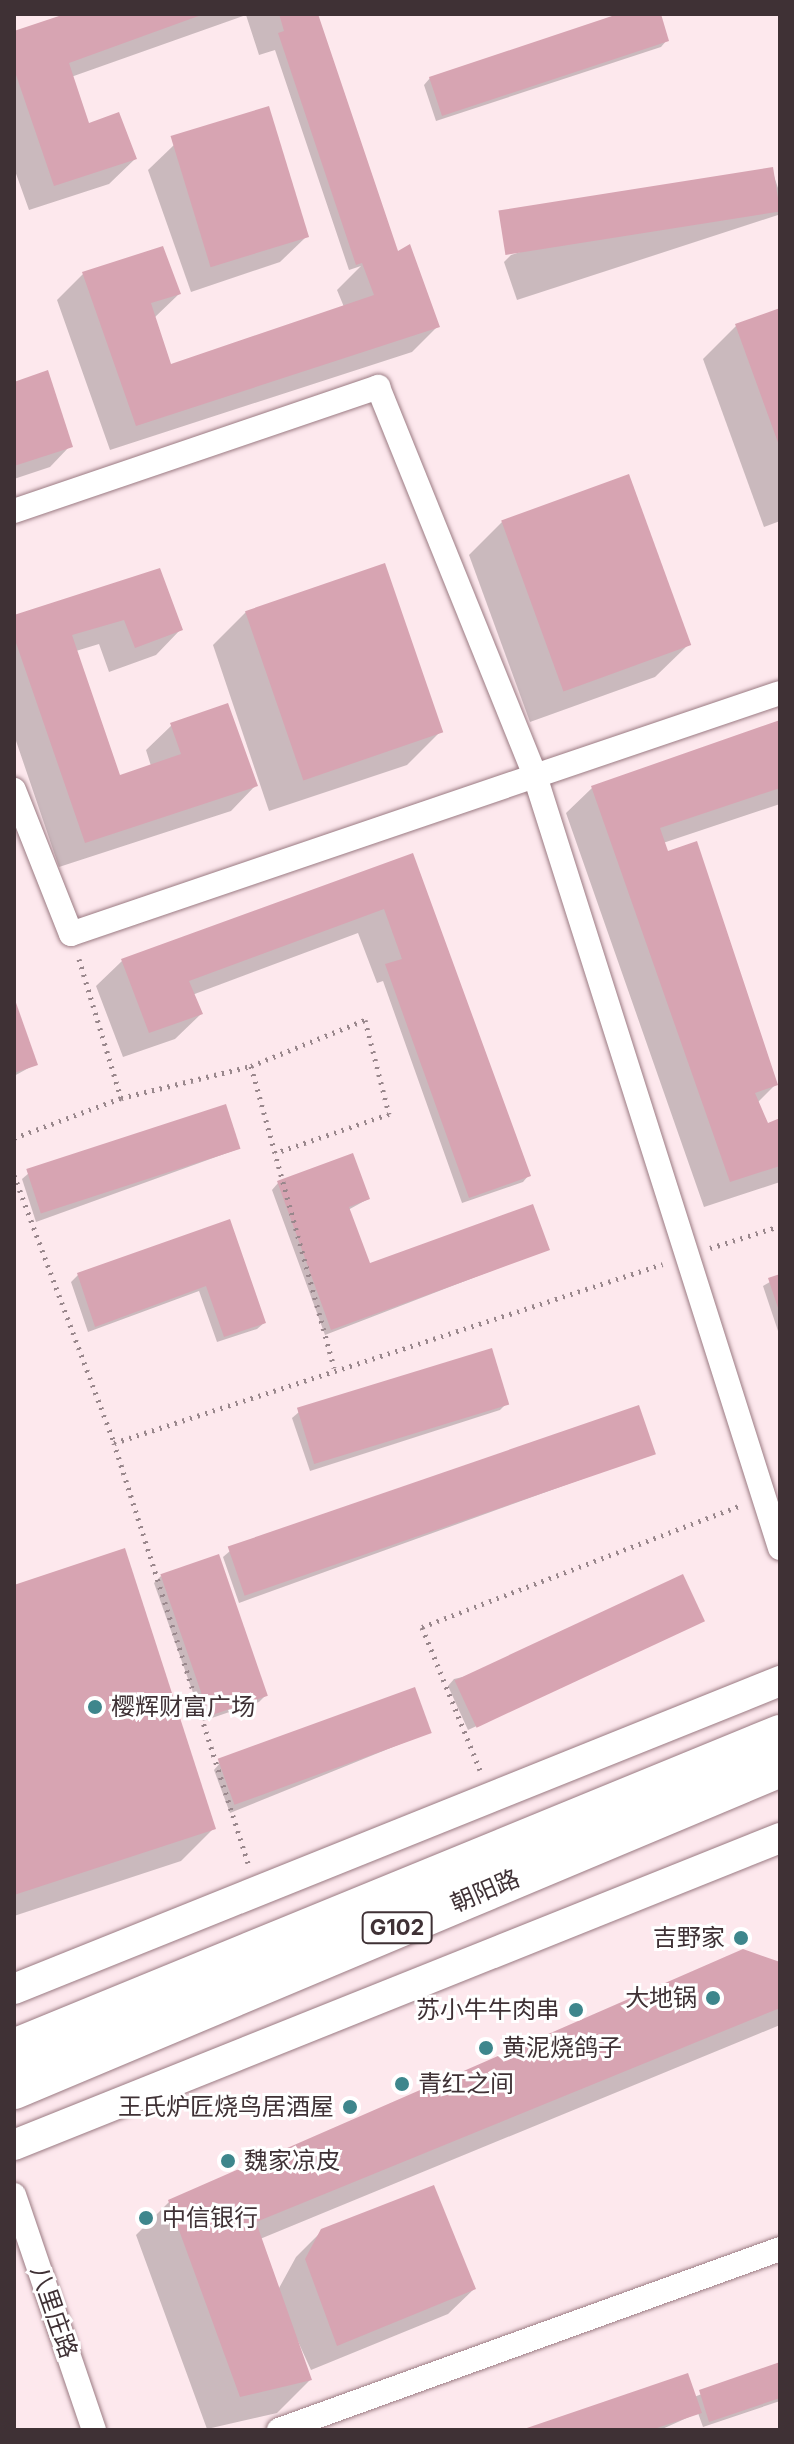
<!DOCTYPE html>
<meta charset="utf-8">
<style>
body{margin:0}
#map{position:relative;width:794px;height:2444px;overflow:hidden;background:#fde8ed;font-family:Inter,"Noto Sans SC",sans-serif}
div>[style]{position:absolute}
.shadow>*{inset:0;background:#0003}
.building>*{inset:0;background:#d7a4b2;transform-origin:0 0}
.path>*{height:5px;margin-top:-2.5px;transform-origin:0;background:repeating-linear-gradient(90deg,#99878c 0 2px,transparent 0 8px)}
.roads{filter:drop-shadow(0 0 2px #9b7b83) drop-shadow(0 0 2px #9b7b83)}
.minor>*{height:24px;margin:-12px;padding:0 12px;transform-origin:12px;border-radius:12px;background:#fff}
.tertiary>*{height:30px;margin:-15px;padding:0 15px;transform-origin:15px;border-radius:15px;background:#fff}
.trunk>*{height:40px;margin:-20px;padding:0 20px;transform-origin:20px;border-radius:20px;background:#fff}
.dots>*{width:22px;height:22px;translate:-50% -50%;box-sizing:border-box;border:4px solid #fff;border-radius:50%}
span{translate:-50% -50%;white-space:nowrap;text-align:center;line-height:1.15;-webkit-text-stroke:6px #fff;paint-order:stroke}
.shield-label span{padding:2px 6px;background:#fff;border:2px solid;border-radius:6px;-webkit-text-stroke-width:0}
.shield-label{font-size:22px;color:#3f3135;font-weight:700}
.poi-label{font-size:24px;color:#3f3135}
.left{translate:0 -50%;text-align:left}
.right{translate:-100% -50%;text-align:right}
.street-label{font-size:24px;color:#3f3135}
.frame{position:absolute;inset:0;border:16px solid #3f3135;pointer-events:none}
</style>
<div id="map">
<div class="shadow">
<div style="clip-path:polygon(71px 14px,316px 14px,396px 252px,437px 327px,412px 352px,110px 450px,57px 300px,83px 274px,179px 294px,154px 318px,169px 366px,344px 307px,337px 290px,361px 266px,349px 270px,275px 50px,259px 55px,246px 15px,71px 77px,88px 126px,135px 159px,109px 184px,29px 210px,14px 168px,14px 34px)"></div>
<div style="clip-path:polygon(624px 14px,658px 14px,667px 40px,661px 47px,436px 121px,424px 85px,430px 78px)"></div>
<div style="clip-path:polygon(174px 145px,306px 237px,280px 262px,191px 292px,148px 170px)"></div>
<div style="clip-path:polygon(772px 170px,780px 194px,778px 215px,517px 300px,504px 262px,511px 255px)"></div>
<div style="clip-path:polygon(780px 310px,780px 521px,764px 527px,703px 359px,736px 326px)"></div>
<div style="clip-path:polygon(14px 384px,70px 446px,50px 467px,14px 479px)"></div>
<div style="clip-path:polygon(502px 522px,688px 645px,655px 677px,530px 722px,469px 555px)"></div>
<div style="clip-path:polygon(159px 570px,181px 629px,156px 655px,109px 672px,99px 644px,76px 651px,119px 777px,151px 766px,146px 750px,172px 725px,256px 785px,231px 811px,59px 867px,14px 735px,14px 617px)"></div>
<div style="clip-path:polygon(246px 612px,440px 732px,407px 765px,269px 811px,213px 645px)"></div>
<div style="clip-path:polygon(780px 722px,780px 804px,663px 843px,776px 1084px,757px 1103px,767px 1125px,780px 1121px,780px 1182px,704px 1207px,566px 813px,592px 788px)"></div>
<div style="clip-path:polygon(411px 855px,529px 1175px,523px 1182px,462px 1203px,383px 981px,377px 983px,358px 933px,192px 995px,201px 1014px,175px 1039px,123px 1057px,96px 986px,122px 961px)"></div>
<div style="clip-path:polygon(14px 1001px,36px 1064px,14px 1076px)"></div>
<div style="clip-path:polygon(238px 1149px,36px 1222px,22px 1179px,29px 1173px)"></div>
<div style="clip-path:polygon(278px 1183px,368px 1199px,348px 1210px,368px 1266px,548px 1249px,325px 1335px,272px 1190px)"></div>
<div style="clip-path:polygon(229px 1222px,264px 1323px,257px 1329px,217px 1342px,199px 1291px,88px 1332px,71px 1282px,78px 1275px)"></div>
<div style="clip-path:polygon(780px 1276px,780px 1337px,763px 1286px)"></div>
<div style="clip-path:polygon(507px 1403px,500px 1410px,310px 1471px,292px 1418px,299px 1412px)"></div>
<div style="clip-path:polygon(654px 1453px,239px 1603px,223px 1557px,230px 1551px)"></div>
<div style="clip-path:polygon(161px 1576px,266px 1695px,259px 1702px,203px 1721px,154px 1583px)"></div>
<div style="clip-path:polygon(14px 1587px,214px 1828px,181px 1861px,14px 1916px)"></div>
<div style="clip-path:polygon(702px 1621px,468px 1730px,448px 1686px,454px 1679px)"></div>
<div style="clip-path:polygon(430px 1732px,230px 1813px,214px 1770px,220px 1763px)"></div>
<div style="clip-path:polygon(780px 1964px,780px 2025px,260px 2239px,278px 2290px,296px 2257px,322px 2231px,474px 2289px,448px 2314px,311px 2370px,290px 2324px,310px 2380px,277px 2413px,207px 2429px,136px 2235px,169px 2202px)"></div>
<div style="clip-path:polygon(780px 2364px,780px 2401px,703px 2427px,698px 2413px,660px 2430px,526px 2430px,694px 2397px)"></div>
</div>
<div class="building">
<div style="clip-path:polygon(65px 14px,204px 14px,69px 63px,89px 123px,119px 112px,137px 159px,54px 186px,14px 69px,14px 31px)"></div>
<div style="clip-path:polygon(279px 14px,318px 14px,398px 251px,410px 244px,440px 327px,136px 426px,82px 272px,163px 246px,181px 294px,151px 303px,171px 364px,374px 295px,362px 263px,356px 265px,278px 33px,284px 31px)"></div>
<div style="clip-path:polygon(618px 14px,661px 14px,669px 41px,442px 116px,429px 77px)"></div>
<div style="left:269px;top:106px;width:137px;height:103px;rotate:73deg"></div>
<div style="left:773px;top:167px;width:45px;height:278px;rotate:81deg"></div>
<div style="clip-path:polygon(780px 308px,780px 448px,735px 324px)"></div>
<div style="clip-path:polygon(48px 370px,73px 447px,14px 466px,14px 382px)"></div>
<div style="left:629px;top:474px;width:182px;height:136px;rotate:70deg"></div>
<div style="left:385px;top:563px;width:179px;height:148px;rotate:71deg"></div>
<div style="clip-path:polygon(160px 568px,183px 630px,135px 648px,124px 620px,72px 635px,120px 775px,181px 754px,170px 723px,228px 703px,258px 786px,85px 843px,14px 637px,14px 615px)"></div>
<div style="clip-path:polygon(780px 720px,780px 788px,660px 828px,668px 851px,697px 841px,778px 1085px,755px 1093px,768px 1123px,780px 1118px,780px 1166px,730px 1182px,591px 786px)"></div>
<div style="clip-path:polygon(413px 853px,531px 1176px,469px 1198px,385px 964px,402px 959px,384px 909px,189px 981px,203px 1014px,149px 1033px,121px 959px)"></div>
<div style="clip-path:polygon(14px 997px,38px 1065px,14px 1073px)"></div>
<div style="left:226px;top:1104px;width:47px;height:210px;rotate:72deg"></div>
<div style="clip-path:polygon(353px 1153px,370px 1199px,349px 1207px,370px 1263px,533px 1204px,550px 1250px,331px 1330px,277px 1181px)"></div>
<div style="clip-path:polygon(230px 1219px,266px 1323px,224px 1337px,206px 1286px,95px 1327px,77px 1273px)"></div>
<div style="clip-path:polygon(780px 1274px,780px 1311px,779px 1311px,768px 1278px)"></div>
<div style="left:492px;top:1348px;width:59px;height:204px;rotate:73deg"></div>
<div style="left:639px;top:1405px;width:52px;height:435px;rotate:71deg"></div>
<div style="clip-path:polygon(125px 1548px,216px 1829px,14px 1895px,14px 1585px)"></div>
<div style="left:219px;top:1554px;width:150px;height:62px;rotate:71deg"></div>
<div style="left:683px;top:1574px;width:52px;height:252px;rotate:65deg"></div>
<div style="left:415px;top:1687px;width:49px;height:210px;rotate:70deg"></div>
<div style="clip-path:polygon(743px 1949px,780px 1962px,780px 2008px,256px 2222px,312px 2380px,240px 2397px,168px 2200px)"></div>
<div style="clip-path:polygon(434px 2185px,476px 2289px,337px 2346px,305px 2259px,321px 2229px)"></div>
<div style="clip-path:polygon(780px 2362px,780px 2398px,709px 2422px,699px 2390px)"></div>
<div style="clip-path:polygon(688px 2373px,702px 2413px,651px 2430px,521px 2430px)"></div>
</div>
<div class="path">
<div style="left:79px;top:959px;width:145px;rotate:73.2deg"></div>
<div style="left:121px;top:1098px;width:134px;rotate:-13.8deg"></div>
<div style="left:251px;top:1066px;width:313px;rotate:74.6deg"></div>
<div style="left:251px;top:1066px;width:123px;rotate:-22deg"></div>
<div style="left:365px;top:1020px;width:97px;rotate:75.7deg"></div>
<div style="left:389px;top:1114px;width:120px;rotate:161.1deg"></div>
<div style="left:14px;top:1138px;width:114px;rotate:-20.5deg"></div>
<div style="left:14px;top:1175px;width:286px;rotate:69.5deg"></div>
<div style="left:710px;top:1248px;width:73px;rotate:-17.4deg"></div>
<div style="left:480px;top:1770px;width:154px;rotate:-112.1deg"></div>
<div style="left:422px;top:1627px;width:339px;rotate:-20.9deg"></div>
<div style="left:248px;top:1863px;width:441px;rotate:-107.7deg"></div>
<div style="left:114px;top:1443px;width:577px;rotate:-18.06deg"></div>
</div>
<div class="roads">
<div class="minor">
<div style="left:14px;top:511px;width:385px;rotate:-18.8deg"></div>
<div style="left:378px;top:387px;width:419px;rotate:68deg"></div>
<div style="left:535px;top:776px;width:490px;rotate:161.2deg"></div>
<div style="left:71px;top:934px;width:155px;rotate:-111.6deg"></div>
<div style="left:780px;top:693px;width:259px;rotate:161.3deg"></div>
<div style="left:535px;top:776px;width:810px;rotate:72.39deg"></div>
<div style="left:14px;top:2195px;width:248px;rotate:71.2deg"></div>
<div style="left:279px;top:2430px;width:533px;rotate:-19.86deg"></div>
</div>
<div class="tertiary">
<div style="left:14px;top:1989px;width:826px;rotate:-21.9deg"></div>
<div style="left:14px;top:2145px;width:825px;rotate:-21.84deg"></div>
</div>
<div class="trunk">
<div style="left:14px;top:2049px;width:828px;rotate:-22.29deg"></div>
<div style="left:14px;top:2089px;width:831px;rotate:-22.8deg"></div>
</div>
</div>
<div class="dots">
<div style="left:95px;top:1707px;background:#3e868c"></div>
<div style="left:741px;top:1938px;background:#3e868c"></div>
<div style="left:713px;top:1998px;background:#3e868c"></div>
<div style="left:576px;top:2010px;background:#3e868c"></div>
<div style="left:486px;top:2048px;background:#3e868c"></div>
<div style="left:402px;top:2084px;background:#3e868c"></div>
<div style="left:350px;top:2107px;background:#3e868c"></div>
<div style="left:228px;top:2161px;background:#3e868c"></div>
<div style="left:146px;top:2218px;background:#3e868c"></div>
</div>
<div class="shield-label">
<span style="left:397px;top:1928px">G102</span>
</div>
<div class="poi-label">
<span class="left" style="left:111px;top:1707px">樱辉财富广场</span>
<span class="right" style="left:725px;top:1938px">吉野家</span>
<span class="right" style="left:697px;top:1998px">大地锅</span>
<span class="right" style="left:560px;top:2010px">苏小牛牛肉串</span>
<span class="left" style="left:502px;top:2048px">黄泥烧鸽子</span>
<span class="left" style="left:418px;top:2084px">青红之间</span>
<span class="right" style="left:334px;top:2107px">王氏炉匠烧鸟居酒屋</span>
<span class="left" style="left:244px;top:2161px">魏家凉皮</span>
<span class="left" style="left:162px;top:2218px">中信银行</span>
</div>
<div class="street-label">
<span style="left:485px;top:1891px;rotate:-23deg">朝阳路</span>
<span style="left:54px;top:2312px;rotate:71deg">八里庄路</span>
</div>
<div class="frame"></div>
</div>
